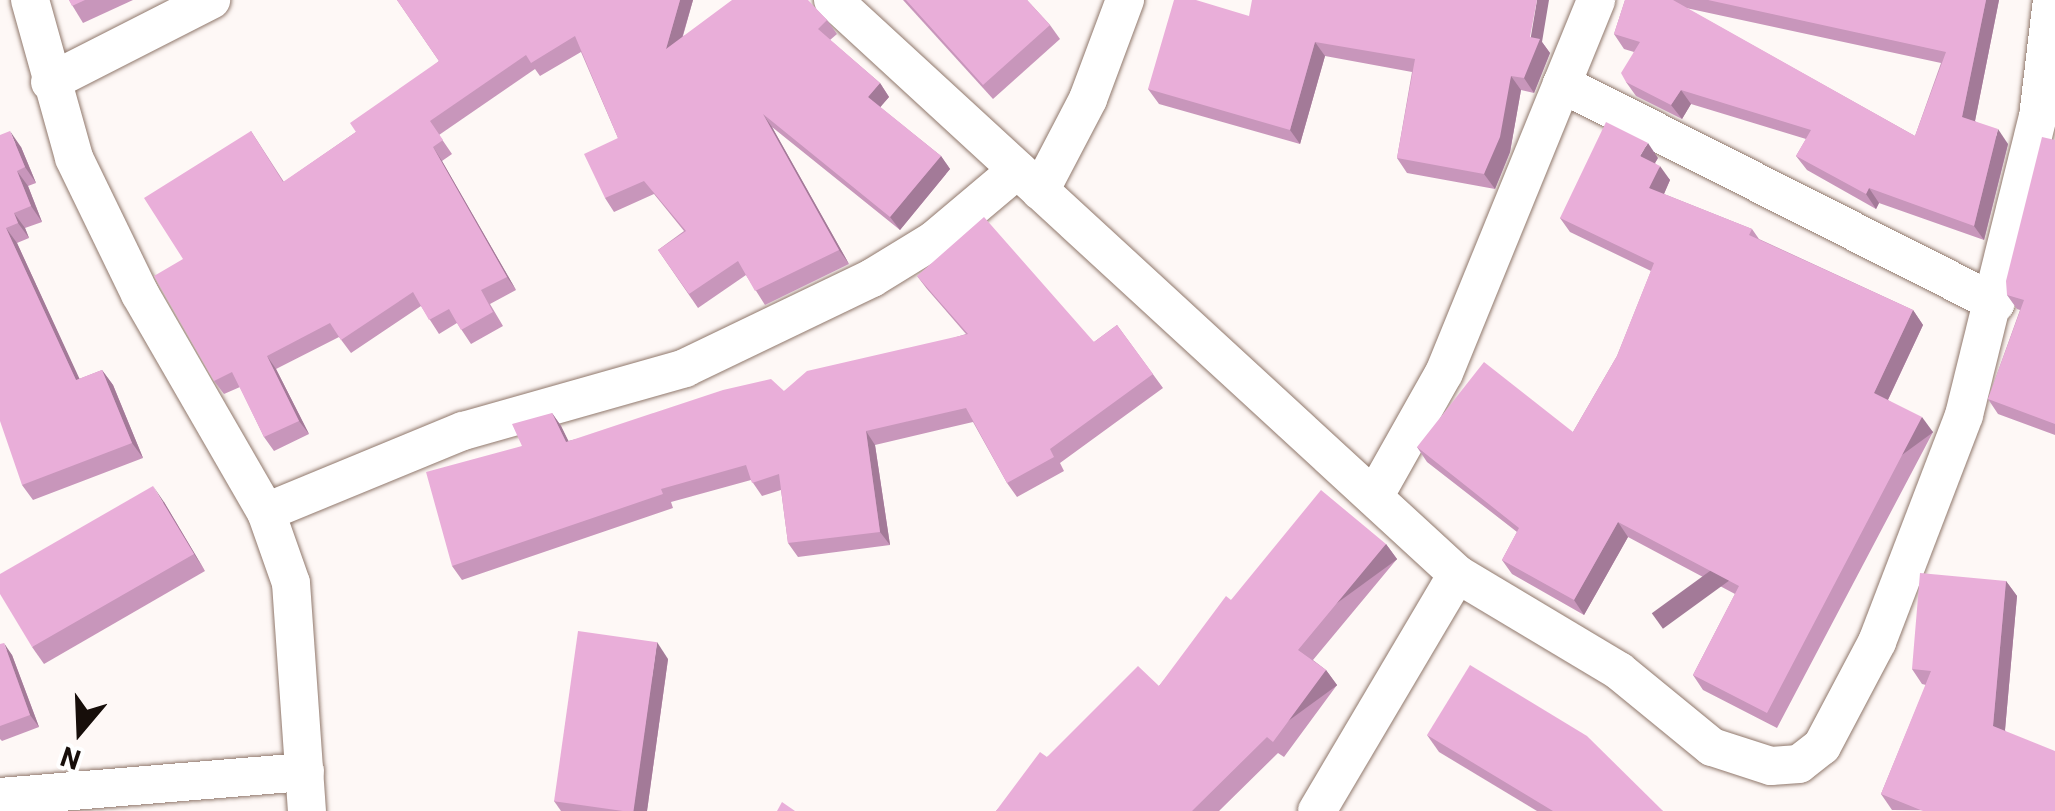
<!DOCTYPE html>
<style>
body{margin:0}
#map{position:relative;width:2055px;height:811px;overflow:hidden;background:#fef8f6;font-family:Barlow,sans-serif}
div>[style]{position:absolute}
.roads{filter:drop-shadow(0 0 2px #90786c) drop-shadow(0 0 2px #90786c)}
.minor>*{height:38px;margin:-19px;padding:0 19px;transform-origin:19px;border-radius:19px;background:#fff}
.wall>*{inset:0;background:#c896bb}
.shaded-wall>*{inset:0;background:#a37a98;transform-origin:0 0}
.building>*{inset:0;background:#e9aed9;transform-origin:0 0}
span{translate:-50% -50%;white-space:nowrap;text-align:center;line-height:1.15;-webkit-text-stroke:9px #fff;paint-order:stroke}
.north{position:absolute;left:30px;top:681px;width:100px;height:100px;-webkit-text-stroke:8px #fff;paint-order:stroke;rotate:199deg;font-size:28px;font-weight:700;line-height:40px;text-align:center;color:#170e0a}
.north::after{content:'';display:block;margin:auto;width:35px;height:45px;background:#170e0a;clip-path:polygon(50% 0,100% 100%,50% 72%,0 100%)}
</style>
<div id="map">
<div class="roads">
<div class="minor">
<div style="left:30px;top:0;width:164px;rotate:74.4deg"></div>
<div style="left:74px;top:158px;width:151px;rotate:64.1deg"></div>
<div style="left:140px;top:294px;width:252px;rotate:60deg"></div>
<div style="left:266px;top:512px;width:75px;rotate:70.6deg"></div>
<div style="left:291px;top:583px;width:229px;rotate:86deg"></div>
<div style="left:833px;top:0;width:848px;rotate:42.61deg"></div>
<div style="left:1457px;top:574px;width:189px;rotate:30.9deg"></div>
<div style="left:1619px;top:671px;width:120px;rotate:39.3deg"></div>
<div style="left:1712px;top:747px;width:62px;rotate:17.9deg"></div>
<div style="left:1771px;top:766px;width:28px;rotate:-4deg"></div>
<div style="left:1799px;top:764px;width:29px;rotate:-38deg"></div>
<div style="left:1822px;top:746px;width:118px;rotate:-62.1deg"></div>
<div style="left:1877px;top:642px;width:243px;rotate:-69deg"></div>
<div style="left:1964px;top:415px;width:307px;rotate:-76.1deg"></div>
<div style="left:2038px;top:117px;width:118px;rotate:-83.2deg"></div>
<div style="left:50px;top:82px;width:181px;rotate:-27deg"></div>
<div style="left:1562px;top:84px;width:486px;rotate:26.8deg"></div>
<div style="left:1040px;top:191px;width:104px;rotate:-62.4deg"></div>
<div style="left:1088px;top:99px;width:106px;rotate:-69.5deg"></div>
<div style="left:1374px;top:497px;width:142px;rotate:-60.6deg"></div>
<div style="left:1444px;top:373px;width:403px;rotate:-67.8deg"></div>
<div style="left:266px;top:512px;width:213px;rotate:-22.4deg"></div>
<div style="left:463px;top:431px;width:231px;rotate:-15.8deg"></div>
<div style="left:685px;top:368px;width:208px;rotate:-25.7deg"></div>
<div style="left:872px;top:278px;width:73px;rotate:-31.5deg"></div>
<div style="left:934px;top:240px;width:109px;rotate:-40.1deg"></div>
<div style="left:0;top:797px;width:306px;rotate:-4.7deg"></div>
<div style="left:1317px;top:811px;width:275px;rotate:-59.4deg"></div>
</div>
</div>
<div class="wall">
<div style="clip-path:polygon(69px 0,133px 0,83px 23px)"></div>
<div style="clip-path:polygon(397px 0,693px 0,683px 36px,812px 5px,827px 20px,837px 34px,830px 40px,880px 83px,889px 97px,880px 107px,941px 156px,950px 169px,900px 230px,772px 127px,849px 264px,765px 305px,746px 275px,698px 308px,658px 250px,684px 231px,654px 194px,614px 212px,605px 198px,618px 138px,581px 52px,540px 76px,535px 69px,439px 135px,452px 154px,442px 161px,516px 290px,490px 304px,503px 326px,471px 344px,457px 323px,439px 334px,421px 306px,351px 353px,339px 337px,276px 369px,309px 434px,274px 451px,264px 437px,240px 387px,224px 394px,214px 381px,183px 259px,251px 131px,284px 182px,356px 132px,439px 61px)"></div>
<div style="clip-path:polygon(903px 0,1027px 0,1050px 25px,1060px 39px,993px 99px)"></div>
<div style="clip-path:polygon(evenodd,1625px 0,1999px 0,1975px 121px,2008px 144px,1984px 240px,1879px 203px,1876px 209px,1807px 170px,1796px 156px,1806px 139px,1691px 104px,1682px 119px,1636px 96px,1626px 82px,1634px 52px,1624px 49px,1614px 34px,1625px 0,1686px 8px,1941px 63px,1915px 136px,1686px 8px)"></div>
<div style="clip-path:polygon(1249px 16px,1542px 42px,1550px 53px,1534px 93px,1521px 90px,1510px 152px,1495px 189px,1407px 173px,1397px 158px,1412px 72px,1325px 56px,1300px 144px,1159px 104px,1148px 89px)"></div>
<div style="clip-path:polygon(0 136px,21px 147px,36px 183px,28px 186px,42px 222px,25px 228px,29px 238px,17px 243px,79px 379px,102px 370px,113px 385px,143px 458px,33px 500px,22px 485px)"></div>
<div style="clip-path:polygon(2055px 140px,2055px 435px,1998px 414px,1988px 399px,2020px 310px,2017px 309px,2007px 295px)"></div>
<div style="clip-path:polygon(1658px 158px,1655px 163px,1670px 180px,1664px 194px,1752px 229px,1759px 239px,1913px 310px,1923px 325px,1888px 400px,1933px 432px,1777px 728px,1703px 690px,1693px 675px,1735px 594px,1628px 537px,1584px 615px,1512px 574px,1502px 560px,1517px 532px,1427px 462px,1417px 447px,1573px 432px,1617px 356px,1651px 271px,1570px 232px,1560px 218px)"></div>
<div style="clip-path:polygon(917px 276px,1094px 342px,1117px 325px,1163px 388px,1060px 463px,1064px 471px,1017px 497px,1007px 483px,973px 422px,875px 445px,890px 545px,798px 557px,788px 543px,781px 490px,762px 496px,751px 480px,671px 502px,673px 508px,462px 580px,452px 566px,522px 446px,552px 413px,561px 426px,568px 441px,784px 391px,966px 334px,927px 289px)"></div>
<div style="clip-path:polygon(164px 502px,205px 571px,44px 664px,32px 647px)"></div>
<div style="clip-path:polygon(1386px 544px,1397px 559px,1313px 660px,1326px 670px,1337px 685px,1284px 757px,1278px 753px,1219px 811px,996px 811px,1047px 757px,1159px 686px,1231px 600px)"></div>
<div style="clip-path:polygon(2006px 581px,2017px 596px,2005px 730px,2055px 811px,1892px 810px,1881px 794px,1926px 685px,1922px 684px,1912px 669px)"></div>
<div style="clip-path:polygon(0 644px,12px 655px,39px 727px,2px 741px,0 739px)"></div>
<div style="clip-path:polygon(668px 659px,647px 811px,561px 811px,554px 801px)"></div>
<div style="clip-path:polygon(1427px 735px,1663px 811px,1537px 811px,1439px 752px)"></div>
</div>
<div class="shaded-wall">
<div style="clip-path:polygon(680px 0,693px 0,675px 62px,666px 49px)"></div>
<div style="clip-path:polygon(1537px 0,1549px 0,1542px 42px,1550px 53px,1534px 93px,1524px 78px)"></div>
<div style="clip-path:polygon(1986px 0,1999px 0,1973px 131px,1962px 117px)"></div>
<div style="clip-path:polygon(1315px 42px,1325px 56px,1300px 144px,1290px 130px)"></div>
<div style="clip-path:polygon(1511px 76px,1521px 90px,1510px 152px,1495px 189px,1484px 174px)"></div>
<div style="clip-path:polygon(880px 83px,889px 97px,877px 111px,868px 97px)"></div>
<div style="clip-path:polygon(1681px 90px,1691px 104px,1682px 119px,1671px 105px)"></div>
<div style="clip-path:polygon(763px 114px,772px 127px,849px 264px,839px 250px)"></div>
<div style="clip-path:polygon(1998px 129px,2008px 144px,1984px 240px,1974px 226px)"></div>
<div style="clip-path:polygon(10px 131px,21px 147px,36px 183px,25px 167px)"></div>
<div style="clip-path:polygon(1648px 143px,1658px 158px,1650px 171px,1640px 156px)"></div>
<div style="clip-path:polygon(433px 147px,442px 161px,516px 290px,507px 277px)"></div>
<div style="clip-path:polygon(941px 156px,950px 169px,900px 230px,890px 217px)"></div>
<div style="clip-path:polygon(1660px 166px,1670px 180px,1660px 203px,1649px 188px)"></div>
<div style="clip-path:polygon(17px 171px,28px 186px,42px 222px,31px 206px)"></div>
<div style="clip-path:polygon(1869px 188px,1879px 203px,1876px 209px,1866px 194px)"></div>
<div style="clip-path:polygon(14px 213px,25px 228px,29px 238px,18px 223px)"></div>
<div style="clip-path:polygon(6px 228px,17px 243px,87px 395px,76px 380px)"></div>
<div style="clip-path:polygon(1913px 310px,1923px 325px,1884px 408px,1874px 393px)"></div>
<div style="clip-path:polygon(267px 356px,276px 369px,309px 434px,299px 421px)"></div>
<div style="clip-path:polygon(102px 370px,113px 385px,143px 458px,132px 443px)"></div>
<div style="clip-path:polygon(552px 413px,561px 426px,576px 456px,566px 442px)"></div>
<div style="left:1922px;top:417px;width:19px;height:334px;rotate:54deg"></div>
<div style="clip-path:polygon(866px 431px,875px 445px,890px 545px,880px 532px)"></div>
<div style="clip-path:polygon(153px 486px,164px 502px,205px 571px,194px 554px)"></div>
<div style="clip-path:polygon(1618px 522px,1628px 537px,1584px 615px,1574px 600px)"></div>
<div style="left:1386px;top:544px;width:19px;height:138px;rotate:54deg"></div>
<div style="clip-path:polygon(2006px 581px,2017px 596px,2004px 741px,1993px 726px)"></div>
<div style="clip-path:polygon(657px 642px,668px 659px,647px 811px,633px 811px)"></div>
<div style="clip-path:polygon(4px 643px,12px 655px,39px 727px,30px 715px)"></div>
<div style="left:1326px;top:670px;width:19px;height:89px;rotate:54deg"></div>
</div>
<div class="building">
<div style="clip-path:polygon(69px 0,85px 0,72px 6px)"></div>
<div style="clip-path:polygon(397px 0,680px 0,666px 49px,732px 0,808px 0,827px 20px,818px 29px,880px 83px,868px 97px,941px 156px,890px 217px,763px 114px,839px 250px,755px 291px,738px 261px,689px 294px,658px 250px,686px 231px,644px 181px,605px 198px,584px 154px,618px 138px,575px 36px,531px 63px,526px 55px,430px 121px,443px 140px,433px 147px,507px 277px,481px 290px,493px 312px,461px 330px,449px 309px,429px 320px,413px 292px,341px 340px,330px 323px,267px 356px,299px 421px,264px 437px,232px 372px,214px 381px,154px 276px,183px 259px,144px 198px,251px 131px,283px 182px,356px 132px,350px 123px,439px 61px)"></div>
<div style="clip-path:polygon(906px 0,1027px 0,1050px 25px,983px 85px)"></div>
<div style="clip-path:polygon(1174px 0,1196px 0,1249px 16px,1252px 0,1537px 0,1530px 37px,1540px 39px,1524px 78px,1511px 76px,1500px 137px,1484px 174px,1397px 158px,1415px 59px,1315px 42px,1290px 130px,1148px 89px)"></div>
<div style="clip-path:polygon(1625px 0,1673px 0,1915px 136px,1946px 52px,1708px 0,1986px 0,1962px 117px,1998px 129px,1974px 226px,1869px 188px,1866px 194px,1796px 156px,1811px 130px,1681px 90px,1671px 105px,1626px 82px,1621px 73px,1640px 42px,1614px 34px)"></div>
<div style="clip-path:polygon(1606px 122px,1648px 143px,1640px 156px,1660px 166px,1649px 188px,1752px 229px,1749px 235px,1913px 310px,1874px 393px,1922px 417px,1767px 713px,1693px 675px,1739px 586px,1618px 522px,1574px 600px,1502px 560px,1519px 528px,1417px 447px,1484px 362px,1573px 432px,1617px 356px,1654px 263px,1560px 218px)"></div>
<div style="clip-path:polygon(10px 131px,25px 167px,17px 171px,31px 206px,14px 213px,18px 223px,6px 228px,76px 380px,102px 370px,132px 443px,22px 485px,0 421px,0 135px)"></div>
<div style="clip-path:polygon(2042px 137px,2055px 140px,2055px 424px,1988px 399px,2024px 300px,2007px 295px,2006px 281px)"></div>
<div style="clip-path:polygon(984px 217px,1094px 342px,1117px 325px,1153px 374px,1050px 449px,1054px 457px,1007px 483px,966px 408px,866px 431px,880px 532px,788px 543px,779px 474px,752px 483px,746px 465px,661px 489px,663px 494px,452px 566px,426px 472px,522px 446px,512px 424px,552px 413px,566px 442px,723px 390px,771px 379px,784px 391px,807px 371px,968px 334px,917px 276px)"></div>
<div style="clip-path:polygon(153px 486px,194px 554px,32px 647px,0 594px,0 574px)"></div>
<div style="clip-path:polygon(1321px 490px,1386px 544px,1298px 650px,1326px 670px,1273px 742px,1267px 737px,1192px 811px,996px 811px,1040px 752px,1047px 757px,1138px 666px,1159px 686px,1226px 596px,1231px 600px)"></div>
<div style="clip-path:polygon(1920px 573px,2006px 581px,1993px 726px,2055px 751px,2055px 811px,1923px 811px,1881px 794px,1931px 671px,1912px 669px)"></div>
<div style="left:578px;top:631px;width:80px;height:172px;rotate:8deg"></div>
<div style="clip-path:polygon(4px 643px,30px 715px,0 726px,0 644px)"></div>
<div style="clip-path:polygon(1470px 665px,1587px 736px,1663px 811px,1553px 811px,1427px 735px)"></div>
<div style="clip-path:polygon(782px 802px,795px 811px,777px 811px)"></div>
</div>
<div class="north">N</div>
</div>
